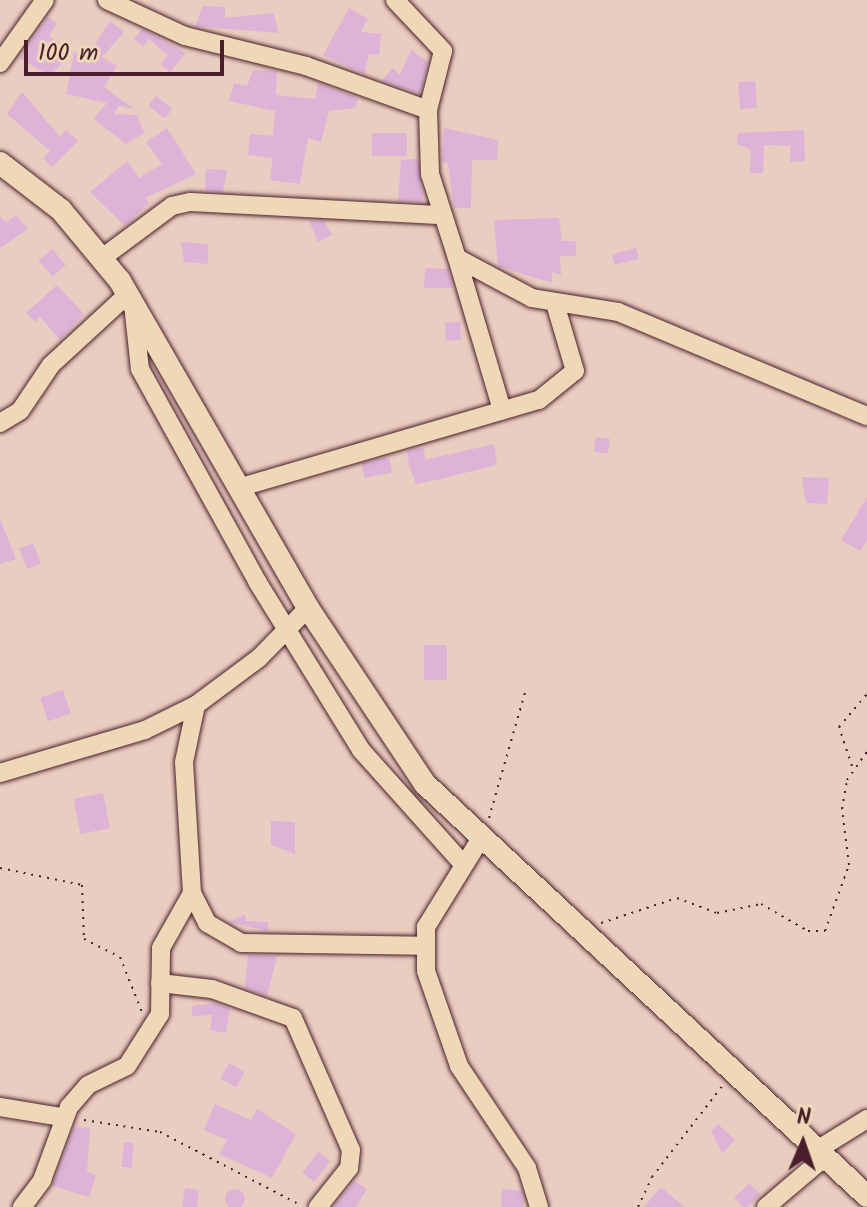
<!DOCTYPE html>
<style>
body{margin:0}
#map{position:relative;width:867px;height:1207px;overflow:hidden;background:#eacdc1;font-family:Kalam,sans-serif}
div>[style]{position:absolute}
.building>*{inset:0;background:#ddb3d8;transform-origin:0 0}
.round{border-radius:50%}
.path>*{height:2px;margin-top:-1px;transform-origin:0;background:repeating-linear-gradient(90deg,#4a1f2b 0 2px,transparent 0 8px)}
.roads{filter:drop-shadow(0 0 2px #4a1f2b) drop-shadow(0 0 2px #4a1f2b)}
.minor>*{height:18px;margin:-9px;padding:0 9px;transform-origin:9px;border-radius:9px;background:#efd8b7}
.major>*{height:22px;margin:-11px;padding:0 11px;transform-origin:11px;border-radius:11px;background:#efd8b7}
span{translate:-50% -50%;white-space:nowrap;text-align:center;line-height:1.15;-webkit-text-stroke:6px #efd8b7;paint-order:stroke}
.north{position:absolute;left:763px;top:1103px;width:80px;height:80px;-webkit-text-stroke:6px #efd8b7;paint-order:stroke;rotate:2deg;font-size:22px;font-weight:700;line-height:32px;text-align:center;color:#4a1f2b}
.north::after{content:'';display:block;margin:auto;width:28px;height:36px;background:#4a1f2b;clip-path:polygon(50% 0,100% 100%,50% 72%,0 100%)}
.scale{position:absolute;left:24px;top:40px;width:200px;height:36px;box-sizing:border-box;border:4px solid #4a1f2b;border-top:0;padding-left:10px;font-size:24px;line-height:28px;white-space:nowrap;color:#4a1f2b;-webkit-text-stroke:6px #efd8b7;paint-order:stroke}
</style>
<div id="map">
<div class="building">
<div style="clip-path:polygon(203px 6px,225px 7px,225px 18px,274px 13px,278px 33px,195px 26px)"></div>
<div style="clip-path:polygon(349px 8px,368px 19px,361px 32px,381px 34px,379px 55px,369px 54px,364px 74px,323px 55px)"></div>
<div style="clip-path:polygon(48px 17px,57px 23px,49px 36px,73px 51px,50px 76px,19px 58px)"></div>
<div style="clip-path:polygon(110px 21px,124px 32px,102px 57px,117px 66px,104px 87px,134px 109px,119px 106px,113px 114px,137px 115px,144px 133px,126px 144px,93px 119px,107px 103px,66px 94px,74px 52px,86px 59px)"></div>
<div style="clip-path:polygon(142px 29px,186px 53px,170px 72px,160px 64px,168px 55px,149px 39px,143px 47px,134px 39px)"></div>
<div style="clip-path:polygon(411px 50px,428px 62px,420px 94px,382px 81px,392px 68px,400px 75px)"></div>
<div style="clip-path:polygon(253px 70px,277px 71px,276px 95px,315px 99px,318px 83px,358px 98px,355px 108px,329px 111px,321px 142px,308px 138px,300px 184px,270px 180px,273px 158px,248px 155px,250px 134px,273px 136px,275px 111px,229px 101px,234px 83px,247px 86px)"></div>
<div style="left:755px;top:81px;width:27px;height:17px;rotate:86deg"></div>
<div style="clip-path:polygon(22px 92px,60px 137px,66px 130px,78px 141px,52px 167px,43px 158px,50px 151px,7px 114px)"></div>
<div style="left:156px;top:96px;width:21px;height:12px;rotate:39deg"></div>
<div style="clip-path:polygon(167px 128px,196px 174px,145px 198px,149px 203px,125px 226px,90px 192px,127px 161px,139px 178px,162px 164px,146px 142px)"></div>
<div style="clip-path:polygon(444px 128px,498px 140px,497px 160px,472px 160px,471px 208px,454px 208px,448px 163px,442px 162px)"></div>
<div style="clip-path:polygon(804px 130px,805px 161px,790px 162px,790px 146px,764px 145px,763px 173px,750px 173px,751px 150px,737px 144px,738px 133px)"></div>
<div style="left:372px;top:133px;width:35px;height:23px"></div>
<div style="clip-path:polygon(418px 159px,423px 202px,398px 201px,401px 160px)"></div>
<div style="clip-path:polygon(206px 169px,227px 170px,223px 192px,205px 191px)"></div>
<div style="clip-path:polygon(16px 215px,28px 229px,0 248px,0 216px,6px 223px)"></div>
<div style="clip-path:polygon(559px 218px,562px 241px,576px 241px,576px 256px,560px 256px,561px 275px,552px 272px,552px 283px,498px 266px,494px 220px)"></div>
<div style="clip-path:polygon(309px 220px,324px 221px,332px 235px,318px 242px)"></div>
<div style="clip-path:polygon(181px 242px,208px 244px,208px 264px,184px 262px)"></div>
<div style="left:636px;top:248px;width:11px;height:25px;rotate:75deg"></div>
<div style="left:52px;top:249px;width:21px;height:18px;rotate:49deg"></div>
<div style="clip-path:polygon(425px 268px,448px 269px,453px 288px,424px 288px)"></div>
<div style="clip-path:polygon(57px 285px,84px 314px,60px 340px,40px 317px,35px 322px,26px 313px)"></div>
<div style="left:460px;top:322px;width:18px;height:15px;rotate:87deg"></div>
<div style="left:596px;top:437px;width:14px;height:15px;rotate:8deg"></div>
<div style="clip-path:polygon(494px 444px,497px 465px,436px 480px,416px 484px,409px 465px,407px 451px,415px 449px,424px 448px,425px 460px)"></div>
<div style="left:389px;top:457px;width:16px;height:28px;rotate:79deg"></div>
<div style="clip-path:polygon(802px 477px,829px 478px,827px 504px,806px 503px)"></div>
<div style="clip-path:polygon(867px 497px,867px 540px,860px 551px,841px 540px)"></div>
<div style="clip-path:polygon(0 519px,16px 559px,0 564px)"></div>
<div style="left:33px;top:543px;width:22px;height:15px;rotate:68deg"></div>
<div style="left:424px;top:645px;width:23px;height:35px"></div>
<div style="left:63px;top:690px;width:25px;height:24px;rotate:72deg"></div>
<div style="left:103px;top:793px;width:36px;height:30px;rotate:79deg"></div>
<div style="clip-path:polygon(271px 821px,295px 822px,295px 854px,271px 845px)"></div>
<div style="clip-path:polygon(245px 914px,246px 921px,268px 922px,268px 931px,229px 922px)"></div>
<div style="clip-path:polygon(248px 955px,277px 956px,267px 996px,245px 988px)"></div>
<div style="clip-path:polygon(215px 1003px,230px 1008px,226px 1033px,210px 1030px,212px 1015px,192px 1016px,192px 1006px)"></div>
<div style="left:229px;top:1063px;width:18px;height:18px;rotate:29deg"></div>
<div style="clip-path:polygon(215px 1104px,251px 1120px,257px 1109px,296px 1134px,272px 1178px,219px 1154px,227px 1140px,204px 1130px)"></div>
<div style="clip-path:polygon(718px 1124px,735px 1140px,722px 1153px,711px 1131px)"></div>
<div style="clip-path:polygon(74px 1127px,90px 1128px,87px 1172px,96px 1175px,89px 1197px,52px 1186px)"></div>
<div style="left:124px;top:1142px;width:10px;height:25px;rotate:6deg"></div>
<div style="left:318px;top:1152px;width:15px;height:26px;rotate:37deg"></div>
<div style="clip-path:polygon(354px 1181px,367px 1189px,356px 1207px,333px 1207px)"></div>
<div style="left:749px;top:1183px;width:16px;height:21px;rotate:45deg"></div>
<div style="clip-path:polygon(661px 1187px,684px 1207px,644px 1207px)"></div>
<div style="clip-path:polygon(185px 1188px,199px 1190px,197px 1207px,182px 1207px)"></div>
<div class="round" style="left:225px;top:1189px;width:20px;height:20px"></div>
<div style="clip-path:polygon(502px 1189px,522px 1191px,523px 1207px,501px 1207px)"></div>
</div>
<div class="path">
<div style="left:852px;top:766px;width:41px;rotate:-108.4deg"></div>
<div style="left:839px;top:727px;width:43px;rotate:-49.7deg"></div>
<div style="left:489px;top:818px;width:134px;rotate:-74deg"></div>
<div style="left:0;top:868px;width:84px;rotate:11.7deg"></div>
<div style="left:82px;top:885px;width:54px;rotate:87.9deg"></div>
<div style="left:84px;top:939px;width:40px;rotate:26.6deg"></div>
<div style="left:120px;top:957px;width:59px;rotate:68.2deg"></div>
<div style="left:601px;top:923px;width:80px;rotate:-18.2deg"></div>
<div style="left:677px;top:898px;width:43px;rotate:20.6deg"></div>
<div style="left:717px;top:913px;width:45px;rotate:-11.6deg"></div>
<div style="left:761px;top:904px;width:54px;rotate:29.9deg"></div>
<div style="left:808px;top:931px;width:17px"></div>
<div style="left:825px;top:931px;width:70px;rotate:-70deg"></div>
<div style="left:849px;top:865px;width:56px;rotate:-97.1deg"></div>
<div style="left:842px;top:809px;width:29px;rotate:-80deg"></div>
<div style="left:847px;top:780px;width:35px;rotate:-55deg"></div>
<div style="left:84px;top:1120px;width:77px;rotate:9deg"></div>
<div style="left:160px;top:1132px;width:160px;rotate:27.5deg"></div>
<div style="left:638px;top:1207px;width:33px;rotate:-65deg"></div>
<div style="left:652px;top:1177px;width:116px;rotate:-52.3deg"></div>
</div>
<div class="roads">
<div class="minor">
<div style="left:107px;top:0;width:86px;rotate:24.8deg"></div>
<div style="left:185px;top:36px;width:125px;rotate:13.9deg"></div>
<div style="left:306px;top:66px;width:130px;rotate:19.8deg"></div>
<div style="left:395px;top:0;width:70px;rotate:46.7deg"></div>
<div style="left:443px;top:51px;width:61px;rotate:104.3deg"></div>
<div style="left:428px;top:110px;width:64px;rotate:88.2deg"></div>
<div style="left:430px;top:174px;width:88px;rotate:72.2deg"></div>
<div style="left:457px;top:258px;width:85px;rotate:28.1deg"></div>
<div style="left:532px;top:298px;width:87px;rotate:9.2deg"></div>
<div style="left:618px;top:312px;width:270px;rotate:22.7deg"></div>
<div style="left:0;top:63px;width:77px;rotate:-54.5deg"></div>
<div style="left:102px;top:258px;width:87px;rotate:-36.6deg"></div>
<div style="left:172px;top:206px;width:18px;rotate:-13deg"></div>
<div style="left:190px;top:202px;width:249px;rotate:3deg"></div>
<div style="left:457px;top:258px;width:159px;rotate:73.5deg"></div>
<div style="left:133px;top:304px;width:65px;rotate:83.9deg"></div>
<div style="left:140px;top:369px;width:244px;rotate:61.1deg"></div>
<div style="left:258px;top:583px;width:196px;rotate:58.3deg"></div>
<div style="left:361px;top:750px;width:150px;rotate:48.2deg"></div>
<div style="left:0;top:423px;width:23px;rotate:-31deg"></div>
<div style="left:20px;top:411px;width:55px;rotate:-56deg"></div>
<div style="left:51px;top:365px;width:105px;rotate:-42.7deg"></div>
<div style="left:241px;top:487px;width:310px;rotate:-16.3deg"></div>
<div style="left:539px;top:400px;width:46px;rotate:-38.9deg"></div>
<div style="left:575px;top:371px;width:67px;rotate:-106.5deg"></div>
<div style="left:0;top:773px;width:151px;rotate:-16.5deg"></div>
<div style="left:145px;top:730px;width:57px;rotate:-26.1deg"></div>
<div style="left:196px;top:705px;width:79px;rotate:-36.7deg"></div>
<div style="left:259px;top:658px;width:70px;rotate:-45.6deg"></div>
<div style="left:481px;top:838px;width:105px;rotate:121.7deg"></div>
<div style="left:426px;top:927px;width:44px;rotate:90deg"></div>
<div style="left:426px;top:971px;width:101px;rotate:70.8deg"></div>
<div style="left:459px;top:1066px;width:123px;rotate:56.3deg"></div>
<div style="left:527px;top:1168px;width:41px;rotate:72.9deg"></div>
<div style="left:192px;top:893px;width:34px;rotate:63deg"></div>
<div style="left:207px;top:923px;width:39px;rotate:30deg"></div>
<div style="left:241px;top:943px;width:182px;rotate:0.9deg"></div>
<div style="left:160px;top:983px;width:52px;rotate:6.6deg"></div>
<div style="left:212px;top:989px;width:86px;rotate:19.7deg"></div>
<div style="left:293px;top:1018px;width:144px;rotate:66.3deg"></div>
<div style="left:351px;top:1150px;width:18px;rotate:96deg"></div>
<div style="left:349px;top:1168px;width:50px;rotate:128.5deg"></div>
<div style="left:0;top:1107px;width:63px;rotate:9.2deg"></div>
<div style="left:817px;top:1150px;width:59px;rotate:-31.8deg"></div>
<div style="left:22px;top:1207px;width:34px;rotate:-53deg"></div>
<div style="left:42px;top:1180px;width:78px;rotate:-69.7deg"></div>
<div style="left:69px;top:1107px;width:29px;rotate:-49deg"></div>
<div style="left:88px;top:1085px;width:43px;rotate:-26deg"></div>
<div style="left:127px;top:1066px;width:62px;rotate:-57.6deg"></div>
<div style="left:160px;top:1014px;width:66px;rotate:-89.1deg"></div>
<div style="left:161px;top:948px;width:63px;rotate:-60.6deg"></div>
<div style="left:192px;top:893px;width:131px;rotate:-93.5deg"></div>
<div style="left:184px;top:762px;width:58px;rotate:-78.1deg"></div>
<div style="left:766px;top:1207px;width:77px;rotate:-40.3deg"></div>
</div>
<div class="major">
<div style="left:0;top:163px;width:77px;rotate:37.6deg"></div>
<div style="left:61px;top:210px;width:92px;rotate:50.3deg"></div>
<div style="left:120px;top:281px;width:377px;rotate:60.1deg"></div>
<div style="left:308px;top:608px;width:211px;rotate:56.4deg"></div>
<div style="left:425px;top:784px;width:604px;rotate:42.99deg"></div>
</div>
</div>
<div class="north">N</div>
<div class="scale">100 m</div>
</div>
